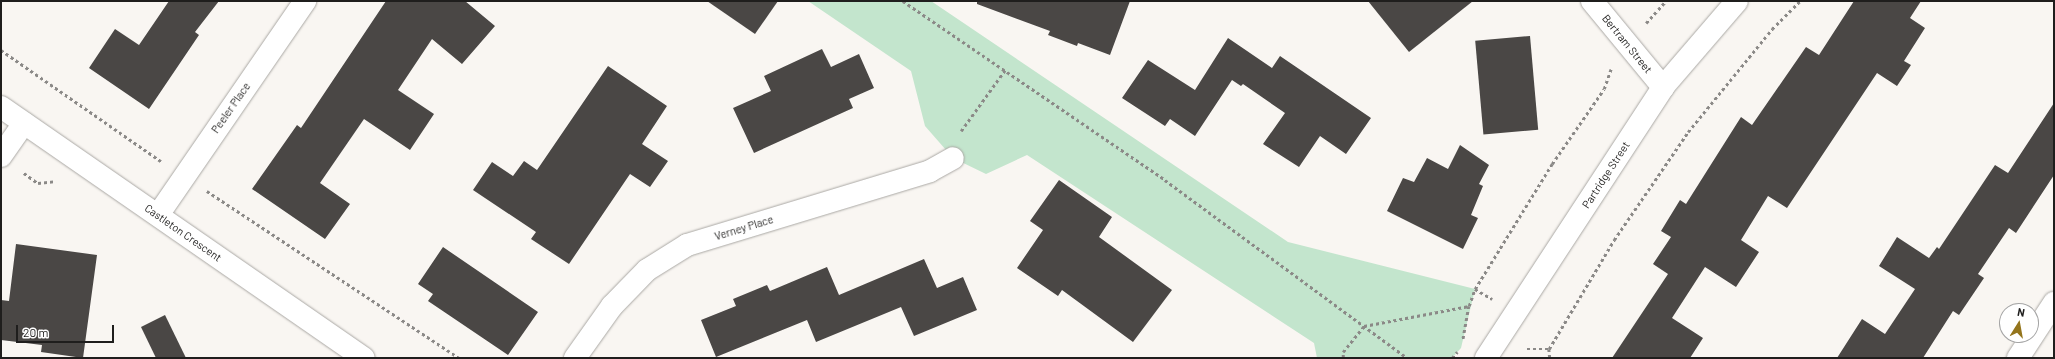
<!DOCTYPE html>
<style>
body{margin:0}
#map{position:relative;width:2055px;height:359px;overflow:hidden;background:#f9f6f2;font-family:Barlow,sans-serif}
div>[style]{position:absolute}
.green>*{inset:0;background:#c3e5cd}
.building>*{inset:0;background:#4a4745;transform-origin:0 0}
.path>*{height:2.5px;margin-top:-1.25px;transform-origin:0;background:repeating-linear-gradient(90deg,#8b8987 0 3px,transparent 0 6px)}
.roads{filter:drop-shadow(0 0 1px #aaa8a4) drop-shadow(0 0 1px #aaa8a4)}
.minor>*{height:22px;margin:-11px;padding:0 11px;transform-origin:11px;border-radius:11px;background:#fff}
.tertiary>*{height:22px;margin:-11px;padding:0 11px;transform-origin:11px;border-radius:11px;background:#fff}
span{translate:-50% -50%;white-space:nowrap;text-align:center;line-height:1.15;-webkit-text-stroke:4px #fff;paint-order:stroke}
.street-label{font-size:11px;color:#1f1e1d}
.frame{position:absolute;inset:0;border:2px solid #1f1e1d;pointer-events:none}
.north{position:absolute;left:1999px;top:303px;width:40px;height:40px;box-sizing:border-box;background:#fff;border:1px solid #a5a5a5;border-radius:50%;rotate:11deg;font-size:11px;font-weight:700;line-height:16px;text-align:center;color:#1f1e1d}
.north::after{content:'';display:block;margin:auto;width:14px;height:18px;background:#94751c;clip-path:polygon(50% 0,100% 100%,50% 72%,0 100%)}
.scale{position:absolute;left:16px;top:325px;width:98px;height:18px;box-sizing:border-box;border:2px solid #1f1e1d;border-top:0;padding-left:5px;font-size:12px;line-height:14px;white-space:nowrap;color:#1f1e1d;-webkit-text-stroke:3px #fff;paint-order:stroke}
</style>
<div id="map">
<div class="green">
<div style="clip-path:polygon(808px 1px,931px 1px,1288px 242px,1475px 289px,1461px 348px,1452px 358px,1317px 358px,1314px 343px,1027px 155px,986px 174px,953px 158px,925px 126px,911px 71px)"></div>
</div>
<div class="building">
<div style="clip-path:polygon(169px 1px,219px 1px,195px 32px,199px 35px,149px 109px,89px 68px,115px 29px,139px 45px)"></div>
<div style="clip-path:polygon(386px 1px,465px 1px,495px 26px,462px 64px,432px 39px,398px 90px,434px 114px,410px 150px,364px 119px,320px 183px,350px 204px,325px 239px,252px 189px,297px 125px,301px 128px)"></div>
<div style="clip-path:polygon(707px 1px,778px 1px,755px 34px)"></div>
<div style="clip-path:polygon(977px 1px,1130px 1px,1110px 55px,1078px 43px,1077px 46px,1048px 35px,1050px 31px,977px 4px)"></div>
<div style="clip-path:polygon(1368px 1px,1473px 1px,1409px 52px)"></div>
<div style="clip-path:polygon(1854px 1px,1921px 1px,1910px 18px,1925px 28px,1904px 61px,1911px 65px,1897px 86px,1877px 73px,1787px 208px,1768px 196px,1741px 240px,1759px 252px,1736px 287px,1705px 267px,1672px 318px,1703px 338px,1690px 358px,1612px 358px,1668px 274px,1653px 264px,1671px 237px,1661px 231px,1680px 200px,1686px 204px,1741px 117px,1752px 125px,1806px 47px,1819px 55px)"></div>
<div style="left:1530px;top:36px;width:94px;height:55px;rotate:85deg"></div>
<div style="clip-path:polygon(1228px 38px,1272px 68px,1280px 56px,1371px 118px,1346px 154px,1320px 136px,1299px 167px,1263px 144px,1285px 113px,1243px 84px,1241px 86px,1232px 80px,1195px 136px,1170px 119px,1165px 126px,1122px 98px,1148px 60px,1195px 90px)"></div>
<div style="clip-path:polygon(822px 49px,831px 67px,859px 54px,874px 88px,849px 99px,853px 108px,754px 153px,733px 108px,771px 91px,764px 76px)"></div>
<div style="clip-path:polygon(608px 66px,667px 106px,642px 144px,668px 161px,650px 187px,630px 174px,569px 264px,531px 239px,536px 232px,473px 190px,492px 162px,513px 176px,524px 161px,537px 170px)"></div>
<div style="clip-path:polygon(2054px 103px,2054px 175px,2016px 233px,2009px 228px,1978px 274px,1984px 278px,1959px 315px,1953px 311px,1923px 358px,1837px 358px,1862px 319px,1885px 334px,1915px 289px,1879px 266px,1897px 237px,1929px 258px,1937px 247px,1939px 249px,1995px 165px,2008px 173px)"></div>
<div style="clip-path:polygon(1460px 145px,1489px 165px,1479px 184px,1483px 186px,1471px 215px,1478px 218px,1463px 249px,1387px 211px,1403px 178px,1414px 182px,1427px 158px,1448px 169px)"></div>
<div style="clip-path:polygon(1059px 180px,1112px 217px,1099px 237px,1172px 290px,1133px 342px,1062px 290px,1058px 296px,1017px 268px,1043px 230px,1030px 221px)"></div>
<div style="clip-path:polygon(16px 244px,97px 255px,83px 358px,41px 352px,42px 345px,1px 340px,1px 300px,9px 301px)"></div>
<div style="clip-path:polygon(443px 247px,538px 312px,508px 355px,428px 301px,433px 294px,418px 284px)"></div>
<div style="clip-path:polygon(924px 259px,937px 288px,963px 277px,977px 310px,914px 336px,901px 307px,816px 342px,807px 320px,716px 357px,701px 320px,736px 306px,733px 299px,767px 285px,770px 291px,827px 267px,839px 295px)"></div>
<div style="clip-path:polygon(165px 315px,186px 358px,156px 358px,141px 327px)"></div>
</div>
<div class="path">
<div style="left:903px;top:1px;width:317px;rotate:34.3deg"></div>
<div style="left:1165px;top:180px;width:300px;rotate:36.3deg"></div>
<div style="left:1646px;top:23px;width:30px;rotate:-48deg"></div>
<div style="left:1px;top:50px;width:195px;rotate:34.8deg"></div>
<div style="left:961px;top:131px;width:75px;rotate:-54.2deg"></div>
<div style="left:24px;top:173px;width:17px;rotate:36deg"></div>
<div style="left:38px;top:183px;width:18px;rotate:-6deg"></div>
<div style="left:207px;top:191px;width:302px;rotate:33.5deg"></div>
<div style="left:1475px;top:289px;width:147px;rotate:-58.4deg"></div>
<div style="left:1552px;top:164px;width:91px;rotate:-55.3deg"></div>
<div style="left:1604px;top:89px;width:21px;rotate:-71deg"></div>
<div style="left:1469px;top:306px;width:18px;rotate:-71deg"></div>
<div style="left:1475px;top:289px;width:20px;rotate:30deg"></div>
<div style="left:1527px;top:349px;width:22px"></div>
<div style="left:1549px;top:349px;width:9px;rotate:84deg"></div>
<div style="left:1549px;top:349px;width:127px;rotate:-59.2deg"></div>
<div style="left:1614px;top:240px;width:131px;rotate:-55.6deg"></div>
<div style="left:1688px;top:132px;width:133px;rotate:-50.8deg"></div>
<div style="left:1772px;top:29px;width:40px;rotate:-45deg"></div>
<div style="left:1343px;top:358px;width:6px;rotate:-90deg"></div>
<div style="left:1343px;top:352px;width:33px;rotate:-51deg"></div>
<div style="left:1364px;top:326px;width:107px;rotate:-10.8deg"></div>
<div style="left:1469px;top:306px;width:34px;rotate:100deg"></div>
<div style="left:1452px;top:358px;width:8px;rotate:-50deg"></div>
</div>
<div class="roads">
<div class="minor">
<div style="left:1592px;top:1px;width:112px;rotate:50.5deg"></div>
<div style="left:1px;top:156px;width:40px;rotate:-55.1deg"></div>
<div style="left:158px;top:215px;width:260px;rotate:-55.5deg"></div>
<div style="left:575px;top:358px;width:64px;rotate:-54.6deg"></div>
<div style="left:612px;top:306px;width:50px;rotate:-45.8deg"></div>
<div style="left:647px;top:270px;width:47px;rotate:-32deg"></div>
<div style="left:687px;top:245px;width:254px;rotate:-16.9deg"></div>
<div style="left:930px;top:171px;width:26px;rotate:-29deg"></div>
<div style="left:2018px;top:358px;width:66px;rotate:-56.8deg"></div>
</div>
<div class="tertiary">
<div style="left:1px;top:107px;width:441px;rotate:34.7deg"></div>
<div style="left:1486px;top:358px;width:324px;rotate:-56.8deg"></div>
<div style="left:1663px;top:87px;width:113px;rotate:-49.3deg"></div>
</div>
</div>
<div class="street-label">
<span style="left:1627px;top:44px;rotate:51deg">Bertram Street</span>
<span style="left:231px;top:108px;rotate:-55deg">Peeler Place</span>
<span style="left:1606px;top:175px;rotate:-57deg">Partridge Street</span>
<span style="left:744px;top:228px;rotate:-17deg">Verney Place</span>
<span style="left:183px;top:233px;rotate:35deg">Castleton Crescent</span>
</div>
<div class="frame"></div>
<div class="north">N</div>
<div class="scale">20 m</div>
</div>
